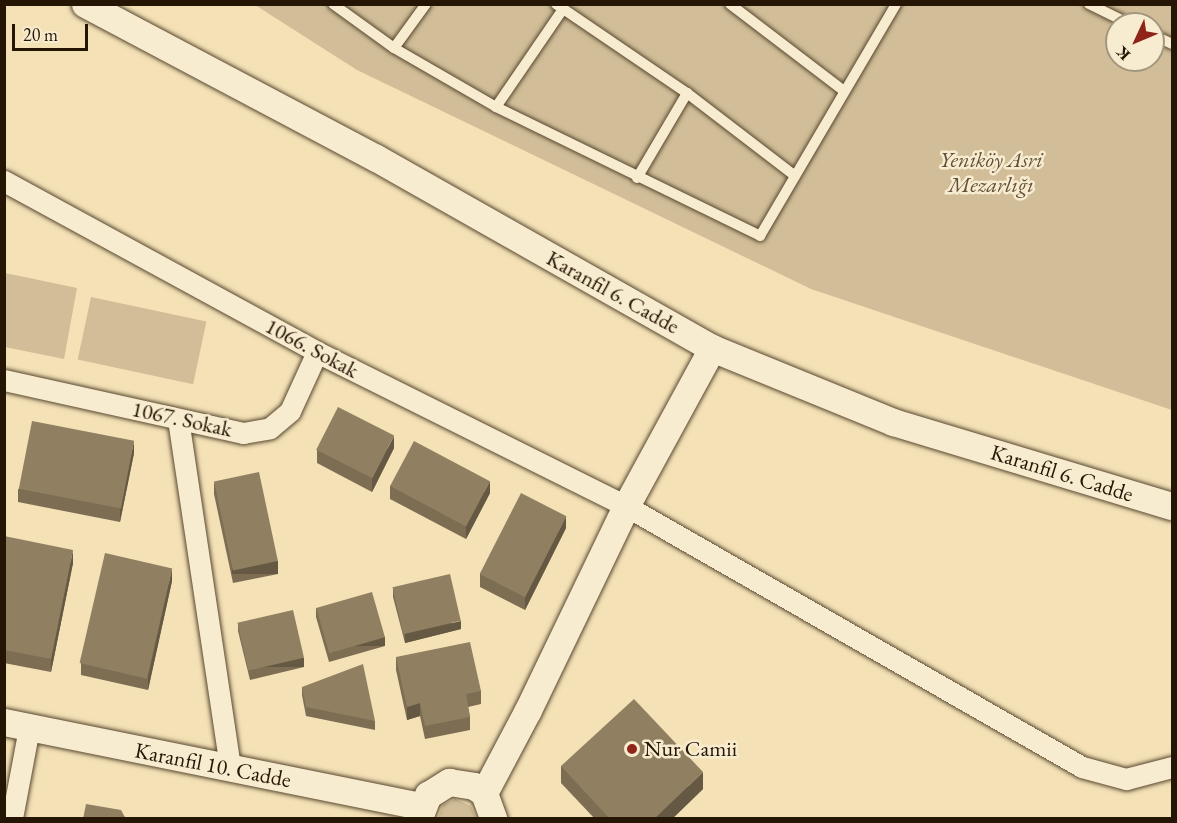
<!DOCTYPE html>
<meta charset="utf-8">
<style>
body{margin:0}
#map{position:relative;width:1177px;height:823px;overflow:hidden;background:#f4e1b6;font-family:"EB Garamond",serif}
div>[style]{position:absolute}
.green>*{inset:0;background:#d1be98;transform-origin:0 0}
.roads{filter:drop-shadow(0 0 2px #584830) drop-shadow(0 0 2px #584830)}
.service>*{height:10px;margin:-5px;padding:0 5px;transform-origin:5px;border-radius:5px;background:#f8ecd0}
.minor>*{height:21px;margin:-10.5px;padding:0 10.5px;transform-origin:10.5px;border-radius:10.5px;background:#f8ecd0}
.tertiary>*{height:27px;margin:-13.5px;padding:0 13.5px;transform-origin:13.5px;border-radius:13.5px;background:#f8ecd0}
.wall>*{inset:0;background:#7c6d53}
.shaded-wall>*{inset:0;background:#655944;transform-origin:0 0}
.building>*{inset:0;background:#907f61;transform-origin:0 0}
.dots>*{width:16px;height:16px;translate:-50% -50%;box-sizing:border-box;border:3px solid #f8ecd0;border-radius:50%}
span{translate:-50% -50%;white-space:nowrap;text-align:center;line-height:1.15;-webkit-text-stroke:5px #f8ecd0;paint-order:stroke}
.park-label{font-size:22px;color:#615038;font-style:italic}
.street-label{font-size:22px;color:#241504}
.poi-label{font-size:22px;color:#241504}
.left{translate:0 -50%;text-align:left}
.frame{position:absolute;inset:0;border:6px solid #241504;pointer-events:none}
.north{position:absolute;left:1105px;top:12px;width:60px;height:60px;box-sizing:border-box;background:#f8ecd0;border:2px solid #a3967e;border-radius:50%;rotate:226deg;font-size:16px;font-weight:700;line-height:24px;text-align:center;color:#241504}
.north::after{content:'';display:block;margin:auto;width:21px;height:27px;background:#8f2418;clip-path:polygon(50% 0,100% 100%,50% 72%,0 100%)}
.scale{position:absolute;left:12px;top:24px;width:76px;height:27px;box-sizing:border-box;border:3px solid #241504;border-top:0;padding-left:8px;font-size:18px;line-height:21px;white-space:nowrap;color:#241504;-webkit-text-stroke:4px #f8ecd0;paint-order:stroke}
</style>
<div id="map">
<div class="green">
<div style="clip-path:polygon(evenodd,255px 5px,1172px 5px,1172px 410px,811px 289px,357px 70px,255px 5px,1117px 24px,1153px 24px,1153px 60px,1117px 60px,1117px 24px)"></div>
<div style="clip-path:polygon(5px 273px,77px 288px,64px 359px,5px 347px)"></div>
<div style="left:91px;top:297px;width:118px;height:64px;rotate:12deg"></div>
<div style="clip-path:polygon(455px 799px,471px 806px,476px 818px,438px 818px,443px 805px)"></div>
</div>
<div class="roads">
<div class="service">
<div style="left:333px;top:4px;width:75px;rotate:35.8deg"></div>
<div style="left:394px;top:48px;width:118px;rotate:30deg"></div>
<div style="left:496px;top:107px;width:294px;rotate:26deg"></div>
<div style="left:760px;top:236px;width:269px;rotate:-59.6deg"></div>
<div style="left:556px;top:4px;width:158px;rotate:34.2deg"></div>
<div style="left:687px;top:93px;width:136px;rotate:37.5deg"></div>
<div style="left:730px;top:4px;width:143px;rotate:37.3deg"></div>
<div style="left:1089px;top:4px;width:46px;rotate:26deg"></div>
<div style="left:1153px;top:35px;width:21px;rotate:25deg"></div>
<div style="left:394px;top:48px;width:54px;rotate:-54deg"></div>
<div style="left:496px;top:107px;width:119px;rotate:-55.6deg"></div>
<div style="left:637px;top:178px;width:99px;rotate:-59.5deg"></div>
</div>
<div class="minor">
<div style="left:4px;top:181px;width:357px;rotate:28.6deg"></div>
<div style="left:317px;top:352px;width:345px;rotate:26.5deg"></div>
<div style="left:626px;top:506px;width:525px;rotate:29.79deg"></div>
<div style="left:1082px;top:767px;width:46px;rotate:15.3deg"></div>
<div style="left:1126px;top:779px;width:48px;rotate:-14.6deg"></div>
<div style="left:4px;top:380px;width:245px;rotate:12.5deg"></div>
<div style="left:243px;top:433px;width:27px;rotate:-10deg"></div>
<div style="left:270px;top:428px;width:26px;rotate:-40deg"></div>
<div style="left:290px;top:411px;width:65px;rotate:-65.4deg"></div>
<div style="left:178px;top:419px;width:354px;rotate:81.5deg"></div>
<div style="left:12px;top:818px;width:92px;rotate:-79.3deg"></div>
</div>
<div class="tertiary">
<div style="left:85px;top:4px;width:329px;rotate:27.9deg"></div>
<div style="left:376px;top:158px;width:386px;rotate:29.5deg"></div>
<div style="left:712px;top:348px;width:196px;rotate:22.2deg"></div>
<div style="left:893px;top:422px;width:291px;rotate:16.8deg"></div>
<div style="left:4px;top:722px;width:426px;rotate:11.4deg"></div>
<div style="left:484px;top:793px;width:94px;rotate:-62.1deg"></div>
<div style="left:528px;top:710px;width:226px;rotate:-64.3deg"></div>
<div style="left:626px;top:506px;width:180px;rotate:-61.4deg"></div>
<div style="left:419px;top:818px;width:25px;rotate:-69deg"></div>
<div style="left:428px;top:795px;width:25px;rotate:-32deg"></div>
<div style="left:449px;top:782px;width:25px;rotate:9deg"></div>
<div style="left:474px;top:786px;width:12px;rotate:35deg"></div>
<div style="left:484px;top:793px;width:27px;rotate:70deg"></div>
</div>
</div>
<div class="wall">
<div style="clip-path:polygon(394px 448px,372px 492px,317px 463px,317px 450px)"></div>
<div style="clip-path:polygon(134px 453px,120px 522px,18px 502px,18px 489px)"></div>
<div style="clip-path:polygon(214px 482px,278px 574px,233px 583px,214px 494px)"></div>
<div style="clip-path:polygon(390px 486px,490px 493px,466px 539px,390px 499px)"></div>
<div style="clip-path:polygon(566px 528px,525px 610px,480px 587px,480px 574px)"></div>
<div style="clip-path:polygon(4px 536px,73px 563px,51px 672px,4px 663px)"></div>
<div style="clip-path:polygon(172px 581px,148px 690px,81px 675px,81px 663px)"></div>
<div style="clip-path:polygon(393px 589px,461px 629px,405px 643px,393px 597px)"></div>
<div style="clip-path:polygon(316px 608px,385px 646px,329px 662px,316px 617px)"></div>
<div style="clip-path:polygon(238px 623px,304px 667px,250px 680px,238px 631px)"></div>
<div style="clip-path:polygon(396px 657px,481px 691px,481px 704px,468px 707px,470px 717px,470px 730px,425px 739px,420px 716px,407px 720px,396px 670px)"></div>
<div style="clip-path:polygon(302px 687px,375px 721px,375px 730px,306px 716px,302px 695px)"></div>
<div style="clip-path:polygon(561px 766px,703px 789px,672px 819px,595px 819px,561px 783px)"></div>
</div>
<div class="shaded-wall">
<div style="clip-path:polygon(394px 436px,394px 448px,372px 492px,372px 479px)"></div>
<div style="clip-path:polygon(134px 441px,134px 453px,120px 522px,120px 509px)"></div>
<div style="clip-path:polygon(490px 481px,490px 493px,466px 539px,466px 526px)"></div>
<div style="clip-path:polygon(566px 516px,566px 528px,525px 610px,525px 597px)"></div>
<div style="clip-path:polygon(73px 550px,73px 563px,51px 672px,51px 659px)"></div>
<div style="left:278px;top:561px;width:13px;height:46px;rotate:90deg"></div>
<div style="clip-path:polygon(172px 568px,172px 581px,148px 690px,148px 678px)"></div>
<div style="clip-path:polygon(461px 621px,461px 629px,405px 643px,405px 634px)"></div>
<div style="left:385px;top:637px;width:9px;height:58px;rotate:90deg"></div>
<div style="left:304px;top:658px;width:9px;height:56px;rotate:90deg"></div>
<div style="clip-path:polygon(420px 703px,420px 716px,407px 720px,407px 707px)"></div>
<div style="clip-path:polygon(703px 772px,703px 789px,672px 819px,654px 819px)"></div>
</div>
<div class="building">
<div style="left:338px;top:407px;width:63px;height:48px;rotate:27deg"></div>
<div style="left:32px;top:421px;width:104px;height:69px;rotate:11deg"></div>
<div style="left:414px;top:441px;width:86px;height:51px;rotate:28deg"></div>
<div style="left:259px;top:472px;width:91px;height:46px;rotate:78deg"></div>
<div style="left:521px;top:493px;width:51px;height:91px;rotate:27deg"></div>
<div style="clip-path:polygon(4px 536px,73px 550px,51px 659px,4px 650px)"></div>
<div style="left:105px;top:553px;width:69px;height:113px;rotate:13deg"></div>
<div style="left:450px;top:574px;width:48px;height:59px;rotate:77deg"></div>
<div style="left:372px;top:592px;width:47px;height:58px;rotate:74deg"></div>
<div style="left:293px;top:610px;width:49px;height:57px;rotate:77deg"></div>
<div style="clip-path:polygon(470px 642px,481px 691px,466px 694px,470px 717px,425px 726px,420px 703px,407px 707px,396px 657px)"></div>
<div style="clip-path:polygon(363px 664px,375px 721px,306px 707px,302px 687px)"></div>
<div style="clip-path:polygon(634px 699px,703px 772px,654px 819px,610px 819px,561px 766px)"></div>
<div style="clip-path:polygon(86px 804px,121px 810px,126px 819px,83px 819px)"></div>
</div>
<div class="dots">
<div style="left:632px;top:749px;background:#8f2418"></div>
</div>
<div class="park-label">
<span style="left:991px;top:172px">Yeniköy Asri<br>Mezarlığı</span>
</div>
<div class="street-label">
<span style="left:613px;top:292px;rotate:29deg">Karanfil 6. Cadde</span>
<span style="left:312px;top:348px;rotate:28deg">1066. Sokak</span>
<span style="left:182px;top:419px;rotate:12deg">1067. Sokak</span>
<span style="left:1062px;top:473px;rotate:17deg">Karanfil 6. Cadde</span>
<span style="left:213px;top:765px;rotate:11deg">Karanfil 10. Cadde</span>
</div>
<div class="poi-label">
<span class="left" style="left:644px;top:749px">Nur Camii</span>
</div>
<div class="frame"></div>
<div class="north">K</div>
<div class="scale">20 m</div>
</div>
